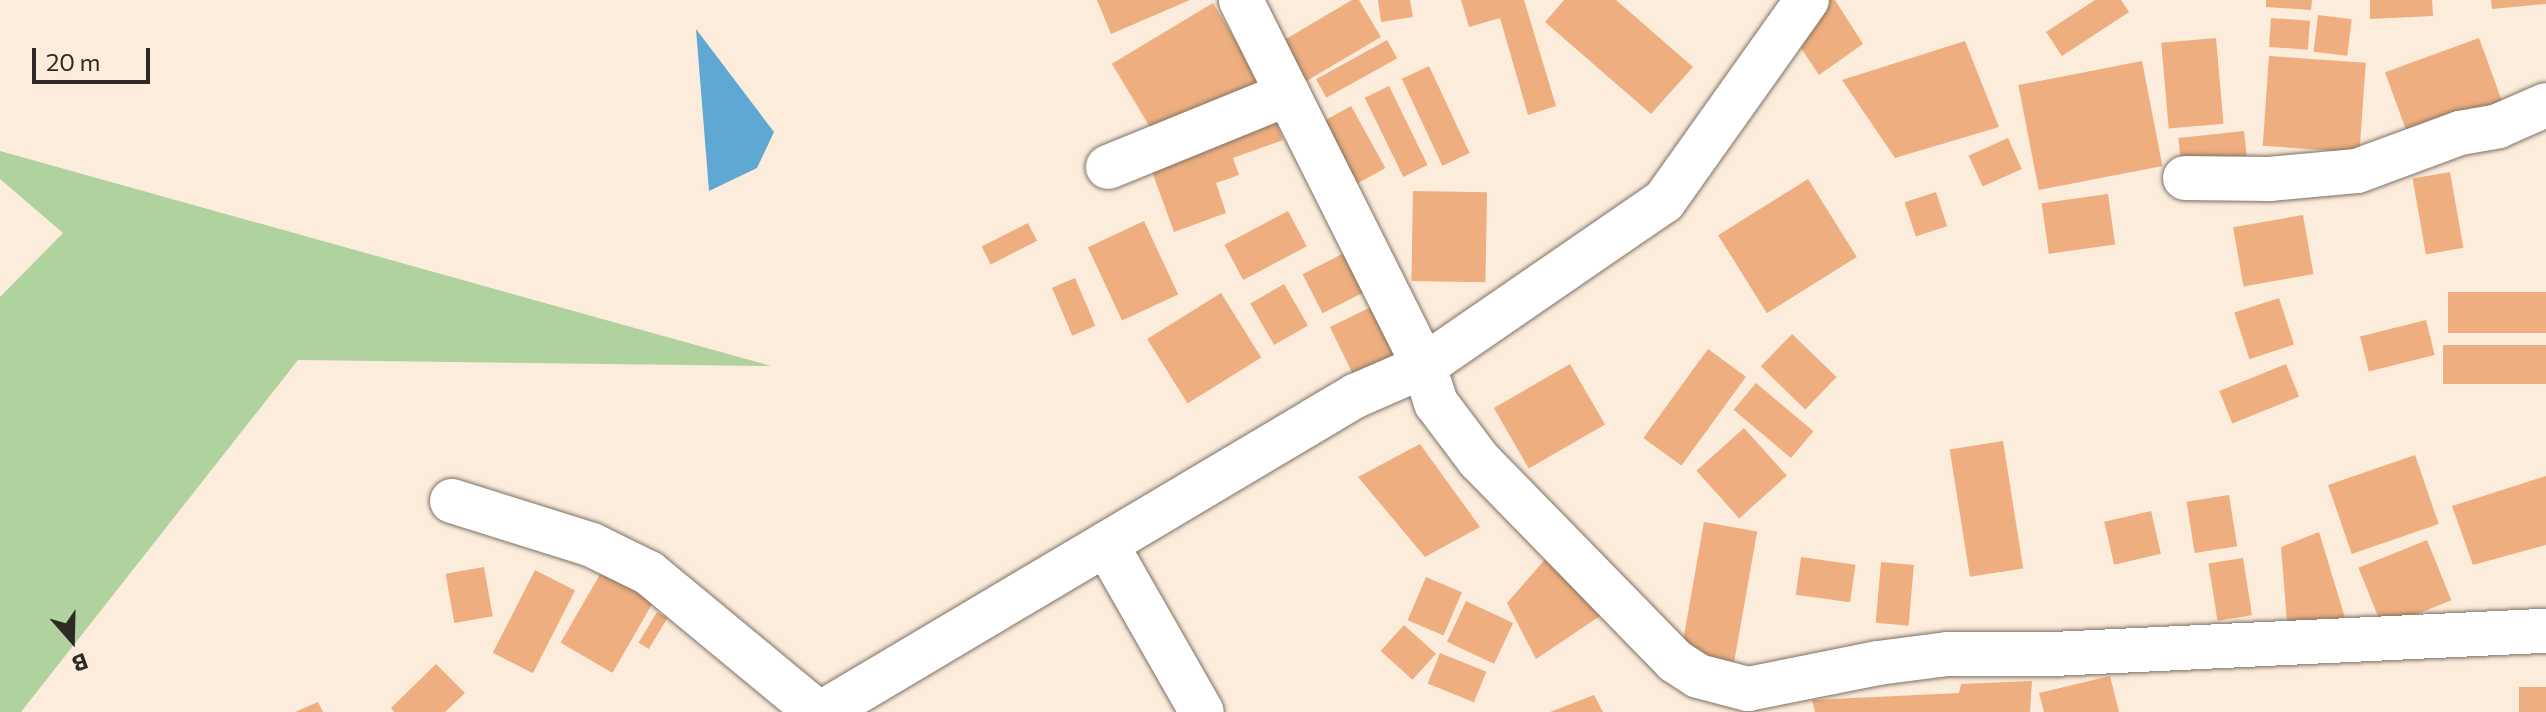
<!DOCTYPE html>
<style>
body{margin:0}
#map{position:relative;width:2546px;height:712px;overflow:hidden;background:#fcecdc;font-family:Commissioner,sans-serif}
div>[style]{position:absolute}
.green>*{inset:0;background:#b0d29f}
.water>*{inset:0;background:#5fa8d3}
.building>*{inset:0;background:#eeae7f;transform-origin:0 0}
.roads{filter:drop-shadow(0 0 2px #7f7163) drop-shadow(0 0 2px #7f7163)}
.minor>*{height:44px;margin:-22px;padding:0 22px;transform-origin:22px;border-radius:22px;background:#fff}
span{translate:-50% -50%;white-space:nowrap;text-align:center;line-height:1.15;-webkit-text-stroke:6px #fcecdc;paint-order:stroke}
.north{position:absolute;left:32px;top:600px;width:80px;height:80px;-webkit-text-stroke:6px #fcecdc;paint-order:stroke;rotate:160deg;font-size:22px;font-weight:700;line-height:32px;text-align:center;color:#2e2923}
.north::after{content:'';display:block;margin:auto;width:28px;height:36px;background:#2e2923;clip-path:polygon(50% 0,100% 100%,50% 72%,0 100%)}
.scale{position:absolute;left:32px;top:48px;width:118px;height:36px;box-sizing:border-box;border:4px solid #2e2923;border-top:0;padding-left:10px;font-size:24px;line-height:28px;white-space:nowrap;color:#2e2923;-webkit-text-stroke:6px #fcecdc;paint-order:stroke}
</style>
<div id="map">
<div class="green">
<div style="clip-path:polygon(0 151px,771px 366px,298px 360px,21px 712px,0 712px,0 297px,63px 233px,0 179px)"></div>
</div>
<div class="water">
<div style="clip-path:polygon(696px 29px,774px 132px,757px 168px,709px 191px)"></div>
</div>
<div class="building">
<div style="clip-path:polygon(1097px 0,1190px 0,1111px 34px)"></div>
<div style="clip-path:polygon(1352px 0,1359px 0,1381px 37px,1298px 86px,1274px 46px)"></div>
<div style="clip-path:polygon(1378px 0,1410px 0,1413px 17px,1381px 22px)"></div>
<div style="clip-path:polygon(1461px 0,1524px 0,1556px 106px,1528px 115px,1500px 18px,1469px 27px)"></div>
<div style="clip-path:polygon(1564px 0,1616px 0,1693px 67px,1651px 114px,1545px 22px)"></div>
<div style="clip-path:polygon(1824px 0,1835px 0,1863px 44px,1819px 75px,1795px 39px)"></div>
<div style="clip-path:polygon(2095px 0,2121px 0,2129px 12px,2062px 56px,2046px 32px)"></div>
<div style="clip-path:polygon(2266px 0,2312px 0,2311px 10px,2266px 7px)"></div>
<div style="clip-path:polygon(2370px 0,2432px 0,2433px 16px,2370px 19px)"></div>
<div style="clip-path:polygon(2491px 0,2546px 0,2546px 4px,2492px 9px)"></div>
<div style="left:1213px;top:3px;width:100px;height:118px;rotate:59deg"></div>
<div style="left:2318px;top:15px;width:34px;height:37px;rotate:7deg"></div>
<div style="left:2271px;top:18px;width:39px;height:29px;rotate:4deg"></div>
<div style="left:2216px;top:38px;width:86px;height:55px;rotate:85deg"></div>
<div style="left:2479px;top:38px;width:68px;height:100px;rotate:70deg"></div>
<div style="left:1387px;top:40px;width:21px;height:81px;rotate:61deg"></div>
<div style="clip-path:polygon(1965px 41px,1999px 127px,1895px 158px,1842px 80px)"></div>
<div style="left:2269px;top:56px;width:97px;height:90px;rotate:4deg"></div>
<div style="left:2142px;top:61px;width:107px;height:126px;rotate:79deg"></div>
<div style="left:1429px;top:66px;width:96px;height:30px;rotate:65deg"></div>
<div style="left:1389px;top:86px;width:88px;height:27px;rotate:64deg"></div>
<div style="left:1351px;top:106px;width:71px;height:34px;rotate:61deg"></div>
<div style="clip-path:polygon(1272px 110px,1283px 140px,1233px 158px,1239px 175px,1216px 183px,1226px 213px,1174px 232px,1146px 155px)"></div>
<div style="left:2244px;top:131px;width:31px;height:66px;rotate:84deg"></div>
<div style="left:2008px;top:138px;width:34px;height:43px;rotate:66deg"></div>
<div style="left:2450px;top:172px;width:77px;height:38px;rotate:80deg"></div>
<div style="left:1808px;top:179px;width:92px;height:106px;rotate:58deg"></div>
<div style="left:1413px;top:191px;width:74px;height:90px;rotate:1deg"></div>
<div style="left:1936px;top:192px;width:36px;height:33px;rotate:72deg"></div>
<div style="left:2108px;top:194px;width:51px;height:67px;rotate:82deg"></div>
<div style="left:1288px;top:211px;width:40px;height:72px;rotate:62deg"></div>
<div style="left:2303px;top:215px;width:60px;height:71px;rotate:80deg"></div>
<div style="left:1144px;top:221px;width:81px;height:62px;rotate:65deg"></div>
<div style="left:1028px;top:223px;width:20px;height:52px;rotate:63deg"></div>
<div style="left:1348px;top:251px;width:44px;height:51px;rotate:63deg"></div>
<div style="left:1075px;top:278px;width:52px;height:25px;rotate:67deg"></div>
<div style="left:1284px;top:284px;width:48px;height:39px;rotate:60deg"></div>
<div style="left:2546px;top:292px;width:41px;height:98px;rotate:90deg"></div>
<div style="left:1221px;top:293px;width:76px;height:87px;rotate:58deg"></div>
<div style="left:2279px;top:298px;width:49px;height:47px;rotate:72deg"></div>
<div style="left:1373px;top:306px;width:59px;height:48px;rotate:64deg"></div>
<div style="left:2426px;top:320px;width:36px;height:68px;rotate:76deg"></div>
<div style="left:1792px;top:334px;width:62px;height:45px;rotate:44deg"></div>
<div style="left:2546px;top:345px;width:39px;height:103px;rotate:90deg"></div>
<div style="left:1708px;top:349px;width:47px;height:110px;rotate:36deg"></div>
<div style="left:1570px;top:364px;width:70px;height:88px;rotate:60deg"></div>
<div style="left:2286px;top:364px;width:35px;height:72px;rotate:68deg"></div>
<div style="left:1756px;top:383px;width:75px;height:35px;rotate:40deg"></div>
<div style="left:1744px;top:428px;width:64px;height:64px;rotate:48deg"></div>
<div style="left:2003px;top:441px;width:129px;height:54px;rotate:81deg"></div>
<div style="clip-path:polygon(1420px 444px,1480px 527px,1425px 557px,1358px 477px)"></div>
<div style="left:2415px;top:455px;width:73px;height:92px;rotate:71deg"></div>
<div style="clip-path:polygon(2546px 476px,2546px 545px,2473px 565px,2452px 506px)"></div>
<div style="left:2229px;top:495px;width:52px;height:43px;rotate:81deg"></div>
<div style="left:2151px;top:511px;width:44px;height:48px;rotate:77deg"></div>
<div style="left:1704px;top:522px;width:54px;height:132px;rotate:10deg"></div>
<div style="clip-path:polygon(2319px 532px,2349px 631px,2288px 635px,2281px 547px)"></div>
<div style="left:2427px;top:540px;width:65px;height:74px;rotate:68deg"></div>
<div style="clip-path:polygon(1548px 556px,1603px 614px,1536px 659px,1507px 603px)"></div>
<div style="left:1801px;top:557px;width:55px;height:38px;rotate:8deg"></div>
<div style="left:2243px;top:558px;width:58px;height:35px;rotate:81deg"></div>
<div style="left:1881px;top:562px;width:33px;height:61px;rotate:5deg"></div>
<div style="left:606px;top:564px;width:60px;height:91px;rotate:30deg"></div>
<div style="left:484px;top:567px;width:50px;height:39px;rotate:80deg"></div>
<div style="left:535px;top:570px;width:45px;height:93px;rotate:27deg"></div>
<div style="left:1426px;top:577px;width:39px;height:47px;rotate:23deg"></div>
<div style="left:1466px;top:601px;width:52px;height:45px;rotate:25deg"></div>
<div style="left:657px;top:612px;width:12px;height:36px;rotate:31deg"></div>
<div style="left:1404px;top:625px;width:43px;height:35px;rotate:42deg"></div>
<div style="left:1440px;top:653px;width:50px;height:33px;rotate:22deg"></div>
<div style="clip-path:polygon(436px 664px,465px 693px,445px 712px,394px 712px,391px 708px)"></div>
<div style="clip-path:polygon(2110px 676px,2119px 712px,2044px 712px,2039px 693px)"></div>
<div style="clip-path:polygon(2032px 681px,2030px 712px,1815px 712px,1812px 700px,1959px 693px,1961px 684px)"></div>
<div style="left:2546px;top:687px;width:25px;height:27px;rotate:90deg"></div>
<div style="clip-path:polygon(1594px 695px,1603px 712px,1550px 712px)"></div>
<div style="clip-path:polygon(318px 702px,323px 712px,295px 712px)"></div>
</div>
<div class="roads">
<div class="minor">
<div style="left:1807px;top:0;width:247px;rotate:125.4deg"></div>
<div style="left:1664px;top:201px;width:291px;rotate:145.5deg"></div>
<div style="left:1424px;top:366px;width:39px;rotate:72deg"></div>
<div style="left:1436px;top:403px;width:71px;rotate:53deg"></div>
<div style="left:1479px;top:460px;width:281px;rotate:45.7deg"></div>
<div style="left:1675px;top:661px;width:27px;rotate:33deg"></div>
<div style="left:1698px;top:676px;width:52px;rotate:14.6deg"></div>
<div style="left:1748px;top:689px;width:133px;rotate:-11.3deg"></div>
<div style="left:1878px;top:663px;width:70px;rotate:-7.4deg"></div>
<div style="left:1947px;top:654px;width:106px"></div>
<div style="left:2053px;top:654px;width:494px;rotate:-2.7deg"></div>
<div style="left:1108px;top:167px;width:194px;rotate:-22.1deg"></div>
<div style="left:2185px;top:178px;width:84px;rotate:0.7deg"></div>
<div style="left:2269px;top:179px;width:88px;rotate:-5.2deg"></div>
<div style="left:2357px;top:171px;width:110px;rotate:-20.3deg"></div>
<div style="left:2460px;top:133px;width:39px;rotate:-10deg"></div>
<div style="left:2498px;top:126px;width:52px;rotate:-23.6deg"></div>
<div style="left:452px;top:501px;width:147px;rotate:17.4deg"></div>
<div style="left:592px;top:545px;width:64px;rotate:26.2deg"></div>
<div style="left:649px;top:573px;width:218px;rotate:39.6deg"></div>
<div style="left:1106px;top:544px;width:193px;rotate:60.3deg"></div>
<div style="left:823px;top:712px;width:619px;rotate:-30.71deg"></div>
<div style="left:1355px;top:396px;width:75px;rotate:-23.5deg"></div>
<div style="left:1424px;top:366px;width:409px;rotate:-116.6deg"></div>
</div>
</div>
<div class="north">B</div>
<div class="scale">20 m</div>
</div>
